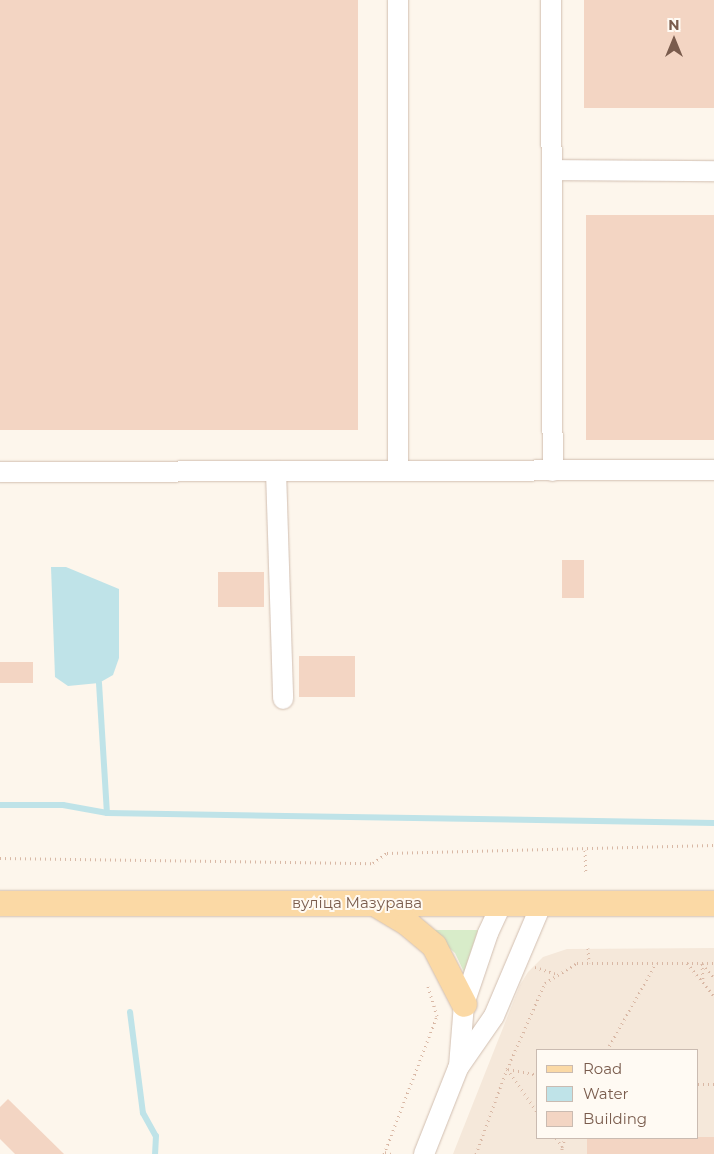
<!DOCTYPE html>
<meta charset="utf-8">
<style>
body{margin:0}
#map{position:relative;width:714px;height:1154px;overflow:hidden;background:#fdf6ec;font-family:Montserrat,sans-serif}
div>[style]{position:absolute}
.residential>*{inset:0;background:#f5e8da}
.green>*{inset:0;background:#d8ecc9}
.water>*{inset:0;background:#bfe3e8}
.stream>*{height:6px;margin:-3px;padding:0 3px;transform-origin:3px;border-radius:3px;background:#bfe3e8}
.building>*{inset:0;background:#f3d5c3;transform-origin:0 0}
.path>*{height:3px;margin-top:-1.5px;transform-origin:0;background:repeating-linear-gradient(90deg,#d9b8a5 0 1px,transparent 0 5px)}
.roads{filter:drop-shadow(0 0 1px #d1beb0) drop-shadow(0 0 1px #d1beb0)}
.minor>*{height:20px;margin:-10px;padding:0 10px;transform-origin:10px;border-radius:10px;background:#fff}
.major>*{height:25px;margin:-12.5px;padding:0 12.5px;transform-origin:12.5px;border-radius:12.5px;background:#fbd9a5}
span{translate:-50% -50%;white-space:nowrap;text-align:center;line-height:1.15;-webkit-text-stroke:4px #fffaf3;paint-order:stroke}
.street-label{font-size:15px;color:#7a5c4d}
.legend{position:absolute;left:536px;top:1049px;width:162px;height:90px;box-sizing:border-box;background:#fffaf3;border:1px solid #cabbb1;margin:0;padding:6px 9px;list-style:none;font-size:15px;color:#7a5c4d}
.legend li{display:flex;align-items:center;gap:10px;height:25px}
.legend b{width:25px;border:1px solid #cabbb1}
.north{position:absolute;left:649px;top:15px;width:50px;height:50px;-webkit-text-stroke:4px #fffaf3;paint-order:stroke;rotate:0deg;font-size:14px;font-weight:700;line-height:20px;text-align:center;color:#7a5c4d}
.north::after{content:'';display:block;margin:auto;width:18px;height:22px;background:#7a5c4d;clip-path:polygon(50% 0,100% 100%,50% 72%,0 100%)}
</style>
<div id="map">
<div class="residential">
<div style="clip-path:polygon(evenodd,714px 948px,714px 1154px,453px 1154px,520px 985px,528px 972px,543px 957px,567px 949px,714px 948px,538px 1050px,698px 1050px,698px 1138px,538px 1138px,538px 1050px)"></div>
</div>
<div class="green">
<div style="clip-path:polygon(429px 930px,478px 930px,464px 972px,455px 953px)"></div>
</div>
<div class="water">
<div style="clip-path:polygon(51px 567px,66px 567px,119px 589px,119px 658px,113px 675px,99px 683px,68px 686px,55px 677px)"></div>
</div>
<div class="stream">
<div style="left:99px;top:683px;width:130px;rotate:86.5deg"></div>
<div style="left:0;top:805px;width:63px"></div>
<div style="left:63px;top:805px;width:45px;rotate:10.3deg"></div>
<div style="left:107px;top:813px;width:607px;rotate:0.94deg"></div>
<div style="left:130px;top:1012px;width:102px;rotate:82.7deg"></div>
<div style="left:143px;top:1113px;width:26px;rotate:61deg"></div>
<div style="left:156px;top:1136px;width:18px;rotate:93deg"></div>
</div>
<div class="building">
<div style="left:0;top:0;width:358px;height:430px"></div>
<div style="left:584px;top:0;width:130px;height:108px"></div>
<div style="left:586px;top:215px;width:128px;height:225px"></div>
<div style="left:562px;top:560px;width:22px;height:38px"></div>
<div style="left:218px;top:572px;width:46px;height:35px"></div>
<div style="left:299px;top:656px;width:56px;height:41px"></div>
<div style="left:0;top:662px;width:33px;height:21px"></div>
<div style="clip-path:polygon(8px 1099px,64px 1154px,15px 1154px,0 1139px,0 1107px)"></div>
<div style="left:714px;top:1137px;width:17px;height:127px;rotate:90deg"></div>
</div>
<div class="path">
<div style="left:585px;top:850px;width:24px;rotate:88deg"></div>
<div style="left:0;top:858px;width:373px;rotate:0.8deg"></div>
<div style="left:373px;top:863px;width:17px;rotate:-36deg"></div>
<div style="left:387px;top:853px;width:327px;rotate:-1.4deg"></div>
<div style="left:588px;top:948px;width:15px;rotate:86deg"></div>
<div style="left:687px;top:963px;width:43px;rotate:50.7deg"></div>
<div style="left:702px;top:963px;width:19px;rotate:87deg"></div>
<div style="left:702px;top:964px;width:18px;rotate:49deg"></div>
<div style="left:535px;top:967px;width:23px;rotate:18deg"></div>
<div style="left:607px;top:1050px;width:100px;rotate:-60.6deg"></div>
<div style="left:507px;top:1069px;width:54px;rotate:54.8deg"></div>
<div style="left:508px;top:1069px;width:31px;rotate:11deg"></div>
<div style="left:698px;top:1084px;width:16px"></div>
<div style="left:556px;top:1138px;width:11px;rotate:56deg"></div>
<div style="left:562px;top:1147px;width:9px;rotate:-72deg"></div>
<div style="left:385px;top:1152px;width:6px;rotate:18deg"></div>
<div style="left:384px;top:1154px;width:148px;rotate:-69deg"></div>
<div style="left:437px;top:1016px;width:31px;rotate:-107deg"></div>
<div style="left:476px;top:1154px;width:90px;rotate:-70deg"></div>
<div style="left:507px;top:1069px;width:94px;rotate:-66.2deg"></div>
<div style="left:545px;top:983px;width:38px;rotate:-32deg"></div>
<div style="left:577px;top:963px;width:137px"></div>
<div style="left:562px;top:1154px;width:7px;rotate:-90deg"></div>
</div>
<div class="roads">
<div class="minor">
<div style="left:398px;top:0;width:471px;rotate:90deg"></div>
<div style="left:551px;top:0;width:471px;rotate:89.8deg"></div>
<div style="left:552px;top:170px;width:162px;rotate:0.4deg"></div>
<div style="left:276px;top:471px;width:228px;rotate:88.2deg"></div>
<div style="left:0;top:472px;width:714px;rotate:-0.16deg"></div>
<div style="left:459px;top:1066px;width:62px;rotate:-85.4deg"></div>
<div style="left:464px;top:1004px;width:75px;rotate:-71.3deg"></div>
<div style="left:488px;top:933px;width:33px;rotate:-65deg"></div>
<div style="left:424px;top:1154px;width:92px;rotate:-68.4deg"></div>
<div style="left:458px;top:1068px;width:63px;rotate:-55.3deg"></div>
<div style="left:494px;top:1016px;width:123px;rotate:-67deg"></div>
</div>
<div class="major">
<div style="left:0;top:903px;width:714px"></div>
<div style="left:374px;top:903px;width:39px;rotate:31deg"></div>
<div style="left:407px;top:923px;width:35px;rotate:40deg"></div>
<div style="left:434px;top:946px;width:65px;rotate:62.7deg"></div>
</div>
</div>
<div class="street-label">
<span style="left:357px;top:903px">вуліца Мазурава</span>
</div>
<ul class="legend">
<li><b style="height:6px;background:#fbd9a5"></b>Road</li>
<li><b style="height:14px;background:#bfe3e8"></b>Water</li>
<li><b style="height:14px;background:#f3d5c3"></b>Building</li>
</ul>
<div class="north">N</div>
</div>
